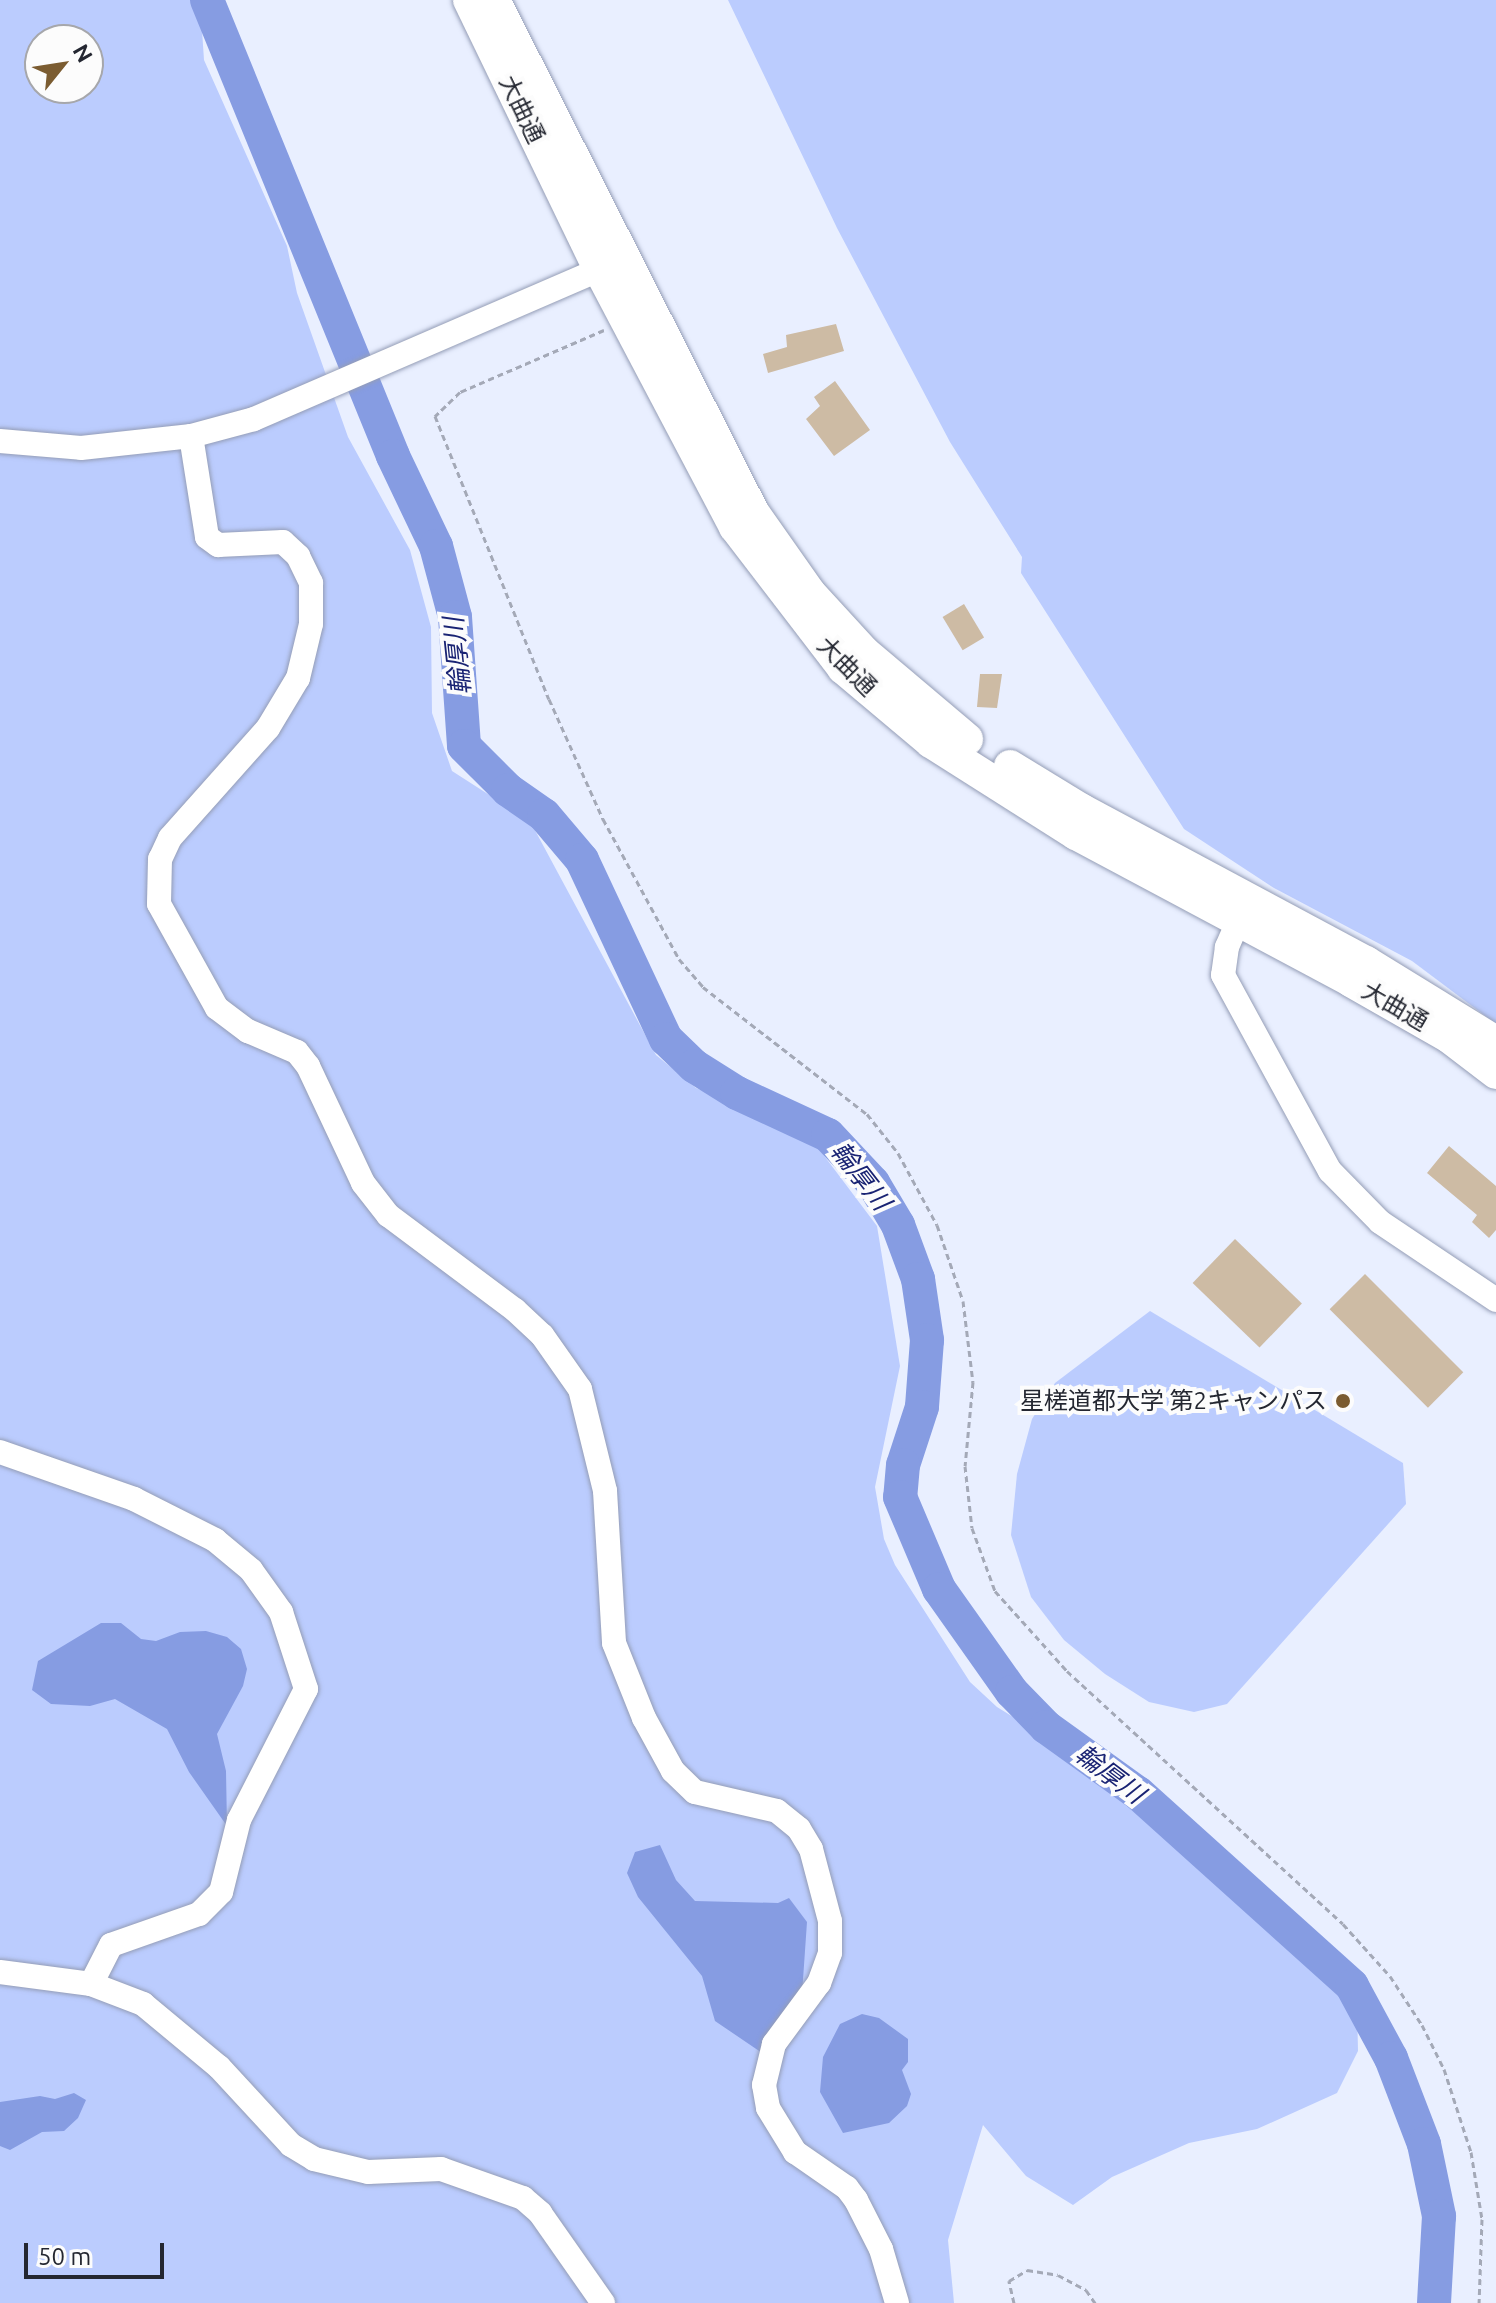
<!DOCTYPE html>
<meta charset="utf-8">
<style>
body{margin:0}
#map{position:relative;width:1496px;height:2303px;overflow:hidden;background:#e9efff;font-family:Ubuntu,"Noto Sans JP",sans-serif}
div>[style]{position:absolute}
.green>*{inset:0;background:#bbccfe}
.water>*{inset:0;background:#869ce2}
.river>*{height:34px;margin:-17px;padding:0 17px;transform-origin:17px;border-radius:17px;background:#869ce2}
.building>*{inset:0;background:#cdbba4;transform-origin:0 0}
.path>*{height:3px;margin-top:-1.5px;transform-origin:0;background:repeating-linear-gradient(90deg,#a4a9b7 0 6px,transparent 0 10px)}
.roads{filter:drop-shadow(0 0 2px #949db6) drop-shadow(0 0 2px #949db6)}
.minor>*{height:24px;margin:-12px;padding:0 12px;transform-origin:12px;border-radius:12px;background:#fff}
.major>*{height:32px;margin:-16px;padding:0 16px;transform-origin:16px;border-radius:16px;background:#fff}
.dots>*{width:22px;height:22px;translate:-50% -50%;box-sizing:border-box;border:4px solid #fcfcfc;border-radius:50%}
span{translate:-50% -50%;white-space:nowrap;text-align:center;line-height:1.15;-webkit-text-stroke:8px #fcfcfc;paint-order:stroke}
.street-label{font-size:24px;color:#242731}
.poi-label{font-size:24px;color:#242731}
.right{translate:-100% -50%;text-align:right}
.water-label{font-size:26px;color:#192373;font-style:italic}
.north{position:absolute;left:24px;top:24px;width:80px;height:80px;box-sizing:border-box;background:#fcfcfc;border:2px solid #a6a7ab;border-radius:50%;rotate:60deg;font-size:22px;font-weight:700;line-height:32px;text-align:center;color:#242731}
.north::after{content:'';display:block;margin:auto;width:28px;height:36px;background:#7b5c31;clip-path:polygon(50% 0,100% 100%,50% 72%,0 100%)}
.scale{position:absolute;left:24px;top:2243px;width:140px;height:36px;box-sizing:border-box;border:4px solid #242731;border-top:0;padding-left:10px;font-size:24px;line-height:28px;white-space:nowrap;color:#242731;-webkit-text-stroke:6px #fcfcfc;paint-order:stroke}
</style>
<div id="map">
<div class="green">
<div style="clip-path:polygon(evenodd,0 0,200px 0,204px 60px,287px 246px,297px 293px,348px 437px,410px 550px,431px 627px,432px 713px,452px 771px,530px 821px,656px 1055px,696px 1088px,807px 1133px,877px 1226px,900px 1366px,875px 1487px,884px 1539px,895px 1565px,970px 1682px,997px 1707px,1116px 1780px,1195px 1854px,1332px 1965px,1357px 2005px,1358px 2051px,1337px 2093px,1257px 2129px,1189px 2143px,1112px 2177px,1073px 2205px,1026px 2176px,983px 2125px,948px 2240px,954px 2303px,0 2303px,0 0,40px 40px,88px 40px,88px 88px,40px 88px,40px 40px)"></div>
<div style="clip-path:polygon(728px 0,1496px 0,1496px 1024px,1412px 961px,1274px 888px,1184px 829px,1021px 573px,1022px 557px,950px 442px,837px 228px)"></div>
<div style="clip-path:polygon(1150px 1311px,1403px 1463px,1406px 1504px,1227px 1704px,1194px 1712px,1149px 1702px,1105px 1674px,1064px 1640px,1031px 1597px,1011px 1535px,1017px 1474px,1032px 1419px,1055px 1383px)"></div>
</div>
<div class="water">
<div style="clip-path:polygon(101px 1623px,121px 1623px,141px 1639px,156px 1641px,180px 1632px,206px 1631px,227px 1637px,241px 1649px,247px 1669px,243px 1686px,217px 1734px,226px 1771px,227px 1826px,189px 1772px,167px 1729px,115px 1699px,90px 1706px,51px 1704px,32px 1690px,38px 1661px)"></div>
<div style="clip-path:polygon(660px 1845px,676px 1880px,695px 1901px,778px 1903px,789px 1898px,807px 1922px,802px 1994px,765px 2055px,715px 2021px,702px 1976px,638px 1897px,627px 1873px,635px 1852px)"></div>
<div style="clip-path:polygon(862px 2014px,879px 2018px,908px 2039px,908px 2062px,902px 2070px,911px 2094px,907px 2106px,889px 2123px,843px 2133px,820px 2092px,823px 2057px,840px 2024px)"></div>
<div style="clip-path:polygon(74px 2093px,86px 2100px,78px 2118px,64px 2131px,42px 2132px,10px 2150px,0 2146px,0 2102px,40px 2096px,55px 2099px)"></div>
</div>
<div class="river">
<div style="left:207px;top:0;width:492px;rotate:67.8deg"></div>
<div style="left:393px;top:456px;width:100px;rotate:64.5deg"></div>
<div style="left:436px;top:546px;width:73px;rotate:75deg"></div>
<div style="left:455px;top:617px;width:129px;rotate:86deg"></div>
<div style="left:464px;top:746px;width:62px;rotate:45deg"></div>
<div style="left:508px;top:790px;width:44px;rotate:34.8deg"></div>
<div style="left:544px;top:815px;width:59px;rotate:49.8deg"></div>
<div style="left:582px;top:860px;width:198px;rotate:64.9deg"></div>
<div style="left:666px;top:1039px;width:39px;rotate:44deg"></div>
<div style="left:694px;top:1066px;width:51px;rotate:32.1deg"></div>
<div style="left:737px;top:1093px;width:100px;rotate:24.8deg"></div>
<div style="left:828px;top:1135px;width:66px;rotate:46.8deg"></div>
<div style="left:873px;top:1183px;width:49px;rotate:59.2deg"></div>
<div style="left:898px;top:1225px;width:58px;rotate:69.7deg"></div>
<div style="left:918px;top:1279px;width:62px;rotate:81.6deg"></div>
<div style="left:927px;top:1340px;width:67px;rotate:94.3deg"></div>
<div style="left:922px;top:1407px;width:61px;rotate:108.1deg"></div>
<div style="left:903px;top:1465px;width:32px;rotate:95deg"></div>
<div style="left:900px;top:1497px;width:100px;rotate:67deg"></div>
<div style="left:939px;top:1589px;width:126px;rotate:54.7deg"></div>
<div style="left:1012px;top:1692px;width:49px;rotate:45.8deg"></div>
<div style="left:1046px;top:1727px;width:113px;rotate:35.7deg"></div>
<div style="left:1138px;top:1793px;width:288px;rotate:42deg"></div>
<div style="left:1352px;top:1986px;width:82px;rotate:61.6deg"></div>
<div style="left:1391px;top:2058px;width:92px;rotate:69deg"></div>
<div style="left:1424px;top:2144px;width:74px;rotate:78.2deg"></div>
<div style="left:1439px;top:2216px;width:87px;rotate:93.3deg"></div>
</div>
<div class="building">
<div style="clip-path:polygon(836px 324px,844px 351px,768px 373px,763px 354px,787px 347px,786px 335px)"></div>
<div style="clip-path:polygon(835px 381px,870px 430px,834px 456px,806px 419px,820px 406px,814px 397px)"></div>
<div style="left:964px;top:604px;width:39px;height:25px;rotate:59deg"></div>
<div style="clip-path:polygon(980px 674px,1002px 674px,997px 708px,977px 707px)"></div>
<div style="clip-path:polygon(1449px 1146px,1496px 1186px,1496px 1230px,1489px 1238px,1472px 1222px,1477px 1215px,1427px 1173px)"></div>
<div style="left:1235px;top:1239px;width:93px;height:61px;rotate:44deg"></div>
<div style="left:1365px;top:1274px;width:139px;height:50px;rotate:45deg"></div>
</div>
<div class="path">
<div style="left:604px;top:330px;width:157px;rotate:156.7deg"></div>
<div style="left:460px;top:392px;width:35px;rotate:136deg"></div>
<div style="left:435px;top:416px;width:305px;rotate:68.1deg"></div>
<div style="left:549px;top:699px;width:132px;rotate:65.8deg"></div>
<div style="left:603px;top:819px;width:159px;rotate:61.5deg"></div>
<div style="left:679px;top:959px;width:37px;rotate:49deg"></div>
<div style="left:703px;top:987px;width:207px;rotate:37.8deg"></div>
<div style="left:867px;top:1114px;width:50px;rotate:51.5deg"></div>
<div style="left:898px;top:1153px;width:82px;rotate:61.6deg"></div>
<div style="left:937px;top:1225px;width:80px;rotate:71.1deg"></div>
<div style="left:963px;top:1301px;width:82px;rotate:83deg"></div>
<div style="left:973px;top:1382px;width:84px;rotate:95.4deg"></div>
<div style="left:965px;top:1466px;width:62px;rotate:83.6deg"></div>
<div style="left:972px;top:1528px;width:67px;rotate:69.9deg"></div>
<div style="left:995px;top:1591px;width:108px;rotate:48deg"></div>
<div style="left:1067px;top:1671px;width:374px;rotate:42.5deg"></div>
<div style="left:1343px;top:1924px;width:70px;rotate:47.9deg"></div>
<div style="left:1390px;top:1976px;width:59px;rotate:56.9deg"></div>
<div style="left:1422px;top:2025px;width:49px;rotate:63.4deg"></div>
<div style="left:1444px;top:2069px;width:87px;rotate:72deg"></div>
<div style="left:1471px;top:2152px;width:68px;rotate:80.7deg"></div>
<div style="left:1482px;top:2219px;width:84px;rotate:92deg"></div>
<div style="left:1014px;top:2303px;width:23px;rotate:-103deg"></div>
<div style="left:1009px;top:2281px;width:21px;rotate:-31deg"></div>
<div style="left:1027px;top:2270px;width:31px;rotate:9deg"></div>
<div style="left:1058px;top:2275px;width:32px;rotate:28deg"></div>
<div style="left:1086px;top:2290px;width:16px;rotate:55deg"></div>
</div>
<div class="roads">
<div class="minor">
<div style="left:191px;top:436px;width:102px;rotate:81deg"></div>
<div style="left:207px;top:537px;width:14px;rotate:36deg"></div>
<div style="left:218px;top:545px;width:65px;rotate:-2.6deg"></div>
<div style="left:283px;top:542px;width:21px;rotate:43deg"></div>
<div style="left:298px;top:556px;width:30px;rotate:64deg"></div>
<div style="left:311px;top:583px;width:41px;rotate:90deg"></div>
<div style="left:311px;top:624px;width:56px;rotate:103.5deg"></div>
<div style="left:298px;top:678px;width:58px;rotate:121deg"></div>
<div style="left:268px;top:728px;width:147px;rotate:131.7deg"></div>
<div style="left:170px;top:838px;width:23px;rotate:115deg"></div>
<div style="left:160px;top:859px;width:45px;rotate:91.3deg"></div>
<div style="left:159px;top:904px;width:119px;rotate:60.9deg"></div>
<div style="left:217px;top:1008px;width:39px;rotate:37deg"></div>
<div style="left:248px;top:1031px;width:53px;rotate:23.2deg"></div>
<div style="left:297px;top:1052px;width:18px;rotate:52deg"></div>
<div style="left:308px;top:1066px;width:129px;rotate:64.8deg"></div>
<div style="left:363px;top:1183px;width:41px;rotate:52deg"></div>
<div style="left:388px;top:1215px;width:159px;rotate:36.8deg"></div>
<div style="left:515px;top:1310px;width:37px;rotate:43deg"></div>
<div style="left:542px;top:1335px;width:66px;rotate:54.9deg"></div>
<div style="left:580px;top:1389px;width:105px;rotate:76.2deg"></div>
<div style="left:605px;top:1491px;width:152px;rotate:86.6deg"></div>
<div style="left:614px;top:1643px;width:81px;rotate:68.2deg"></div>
<div style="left:644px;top:1718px;width:60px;rotate:61.3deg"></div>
<div style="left:673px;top:1771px;width:30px;rotate:44deg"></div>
<div style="left:695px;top:1792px;width:84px;rotate:13deg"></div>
<div style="left:777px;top:1811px;width:28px;rotate:39deg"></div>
<div style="left:799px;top:1829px;width:23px;rotate:59deg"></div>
<div style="left:811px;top:1849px;width:74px;rotate:75.2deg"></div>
<div style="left:830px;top:1921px;width:32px;rotate:90deg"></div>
<div style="left:830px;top:1953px;width:32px;rotate:110deg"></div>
<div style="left:819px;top:1983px;width:76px;rotate:126.4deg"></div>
<div style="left:774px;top:2044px;width:42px;rotate:103.7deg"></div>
<div style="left:764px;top:2085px;width:23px;rotate:80deg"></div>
<div style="left:768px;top:2108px;width:52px;rotate:58.5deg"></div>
<div style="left:795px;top:2152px;width:63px;rotate:34.7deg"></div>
<div style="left:847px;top:2188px;width:15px;rotate:53deg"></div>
<div style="left:856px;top:2200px;width:55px;rotate:63deg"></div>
<div style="left:881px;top:2249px;width:56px;rotate:73.5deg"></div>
<div style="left:0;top:441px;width:81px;rotate:4.9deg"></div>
<div style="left:81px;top:448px;width:111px;rotate:-6.2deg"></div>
<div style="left:191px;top:436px;width:65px;rotate:-15.1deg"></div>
<div style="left:254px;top:419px;width:391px;rotate:-23.4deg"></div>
<div style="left:1244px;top:908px;width:43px;rotate:113.6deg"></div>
<div style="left:1227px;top:947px;width:28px;rotate:98deg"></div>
<div style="left:1223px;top:975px;width:223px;rotate:61.4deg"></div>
<div style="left:1330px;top:1171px;width:71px;rotate:45.6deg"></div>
<div style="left:1380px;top:1222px;width:140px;rotate:33.9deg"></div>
<div style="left:0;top:1452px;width:142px;rotate:19.3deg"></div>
<div style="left:134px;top:1499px;width:91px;rotate:26.8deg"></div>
<div style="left:215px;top:1540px;width:47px;rotate:39.8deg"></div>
<div style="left:251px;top:1570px;width:52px;rotate:54.5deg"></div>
<div style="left:281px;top:1612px;width:81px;rotate:72deg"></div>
<div style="left:306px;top:1689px;width:147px;rotate:117.1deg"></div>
<div style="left:239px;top:1820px;width:74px;rotate:104deg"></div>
<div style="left:221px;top:1892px;width:31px;rotate:135deg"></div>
<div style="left:199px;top:1914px;width:93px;rotate:160.6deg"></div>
<div style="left:111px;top:1945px;width:44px;rotate:117.1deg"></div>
<div style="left:0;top:1972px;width:92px;rotate:7.5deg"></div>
<div style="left:91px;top:1984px;width:56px;rotate:21deg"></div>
<div style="left:143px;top:2004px;width:99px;rotate:39.7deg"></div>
<div style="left:219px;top:2067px;width:106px;rotate:47.3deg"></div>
<div style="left:291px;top:2145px;width:27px;rotate:31deg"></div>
<div style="left:314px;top:2159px;width:56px;rotate:13.5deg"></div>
<div style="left:368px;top:2172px;width:73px;rotate:-2.4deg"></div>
<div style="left:441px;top:2169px;width:87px;rotate:19.5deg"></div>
<div style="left:523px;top:2198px;width:23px;rotate:41deg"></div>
<div style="left:540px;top:2213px;width:110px;rotate:55deg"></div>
</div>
<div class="major">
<div style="left:469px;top:0;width:299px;rotate:64.2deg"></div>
<div style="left:599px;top:269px;width:292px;rotate:62.2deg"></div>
<div style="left:735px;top:527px;width:178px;rotate:52.5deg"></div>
<div style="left:843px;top:668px;width:115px;rotate:40.1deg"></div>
<div style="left:931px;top:742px;width:172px;rotate:32.4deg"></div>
<div style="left:1076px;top:834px;width:312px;rotate:28.1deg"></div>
<div style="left:1351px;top:981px;width:113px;rotate:29.7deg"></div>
<div style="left:1449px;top:1037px;width:59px;rotate:37.5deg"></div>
<div style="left:494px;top:0;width:574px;rotate:63.17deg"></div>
<div style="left:753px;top:512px;width:99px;rotate:54.9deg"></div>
<div style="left:810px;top:593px;width:80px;rotate:47.5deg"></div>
<div style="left:864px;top:652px;width:135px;rotate:40.2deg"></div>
<div style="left:1010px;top:766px;width:84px;rotate:31.4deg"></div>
<div style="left:1082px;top:810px;width:322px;rotate:28.2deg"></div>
<div style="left:1366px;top:962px;width:153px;rotate:31.6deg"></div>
</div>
</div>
<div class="dots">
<div style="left:1343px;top:1401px;background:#7b5c31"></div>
</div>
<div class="street-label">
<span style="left:522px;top:109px;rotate:64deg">大曲通</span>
<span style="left:847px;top:666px;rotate:45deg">大曲通</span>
<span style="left:1395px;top:1006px;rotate:30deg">大曲通</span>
</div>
<div class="poi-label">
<span class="right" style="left:1327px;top:1401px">星槎道都大学 第2キャンパス</span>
</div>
<div class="water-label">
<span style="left:457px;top:656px;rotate:-96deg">輪厚川</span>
<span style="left:861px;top:1176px;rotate:52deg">輪厚川</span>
<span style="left:1110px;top:1774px;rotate:37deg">輪厚川</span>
</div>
<div class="north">N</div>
<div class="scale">50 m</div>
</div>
